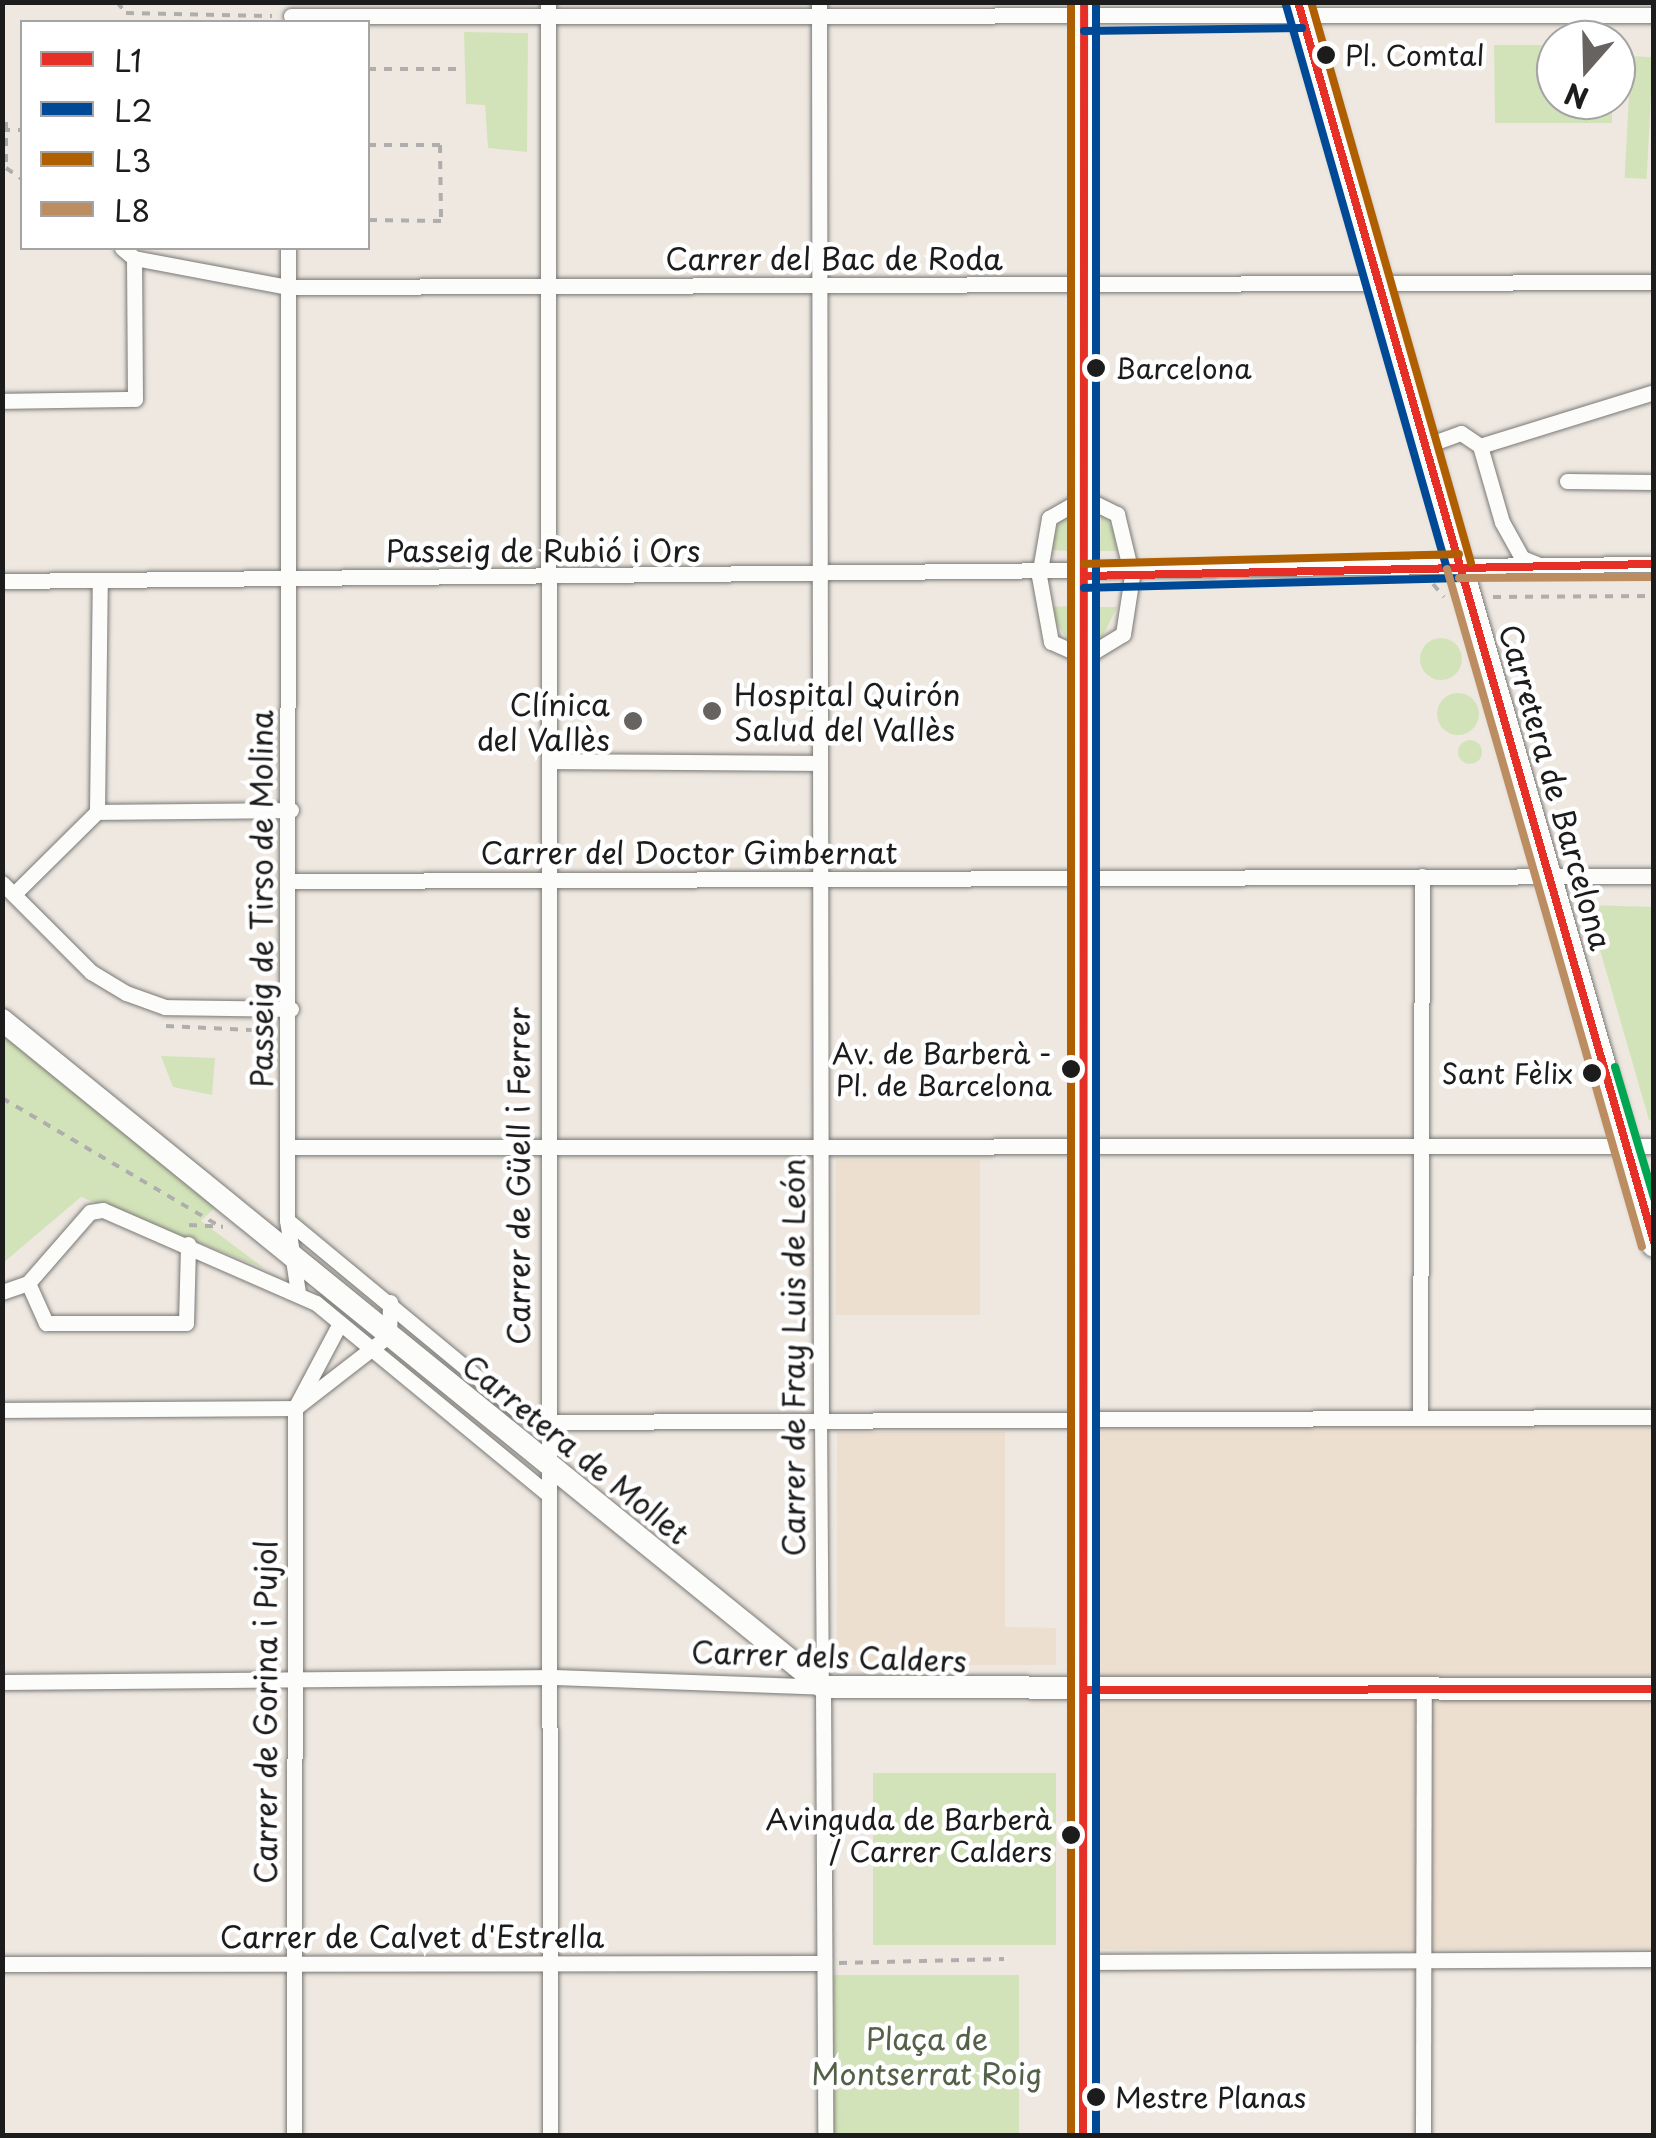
<!DOCTYPE html>
<meta charset="utf-8">
<style>
body{margin:0}
#map{position:relative;width:1656px;height:2138px;overflow:hidden;background:#eee8e1;font-family:"Playpen Sans",sans-serif}
div>[style]{position:absolute}
.built>*{inset:0;background:#ecdfd0;transform-origin:0 0}
.green>*{inset:0;background:#d3e3b9;transform-origin:0 0}
.round{border-radius:50%}
.path>*{height:4px;margin-top:-2px;transform-origin:0;background:repeating-linear-gradient(90deg,#afaead 0 8px,transparent 0 16px)}
.roads{filter:drop-shadow(0 0 2px #7a7875) drop-shadow(0 0 2px #7a7875)}
.pedestrian>*{height:12px;margin:-6px;padding:0 6px;transform-origin:6px;border-radius:6px;background:#fcfcfa}
.minor>*{height:15px;margin:-7.5px;padding:0 7.5px;transform-origin:7.5px;border-radius:7.5px;background:#fcfcfa}
.tertiary>*{height:20px;margin:-10px;padding:0 10px;transform-origin:10px;border-radius:10px;background:#fcfcfa}
.secondary>*{height:22px;margin:-11px;padding:0 11px;transform-origin:11px;border-radius:11px;background:#fcfcfa}
.primary>*{height:25px;margin:-12.5px;padding:0 12.5px;transform-origin:12.5px;border-radius:12.5px;background:#fcfcfa}
.bus-1>*{height:8px;margin:-4px;padding:0 4px;transform-origin:4px;border-radius:4px;background:#e63027}
.bus-2>*{height:8px;margin:-4px;padding:0 4px;transform-origin:4px;border-radius:4px;background:#004996}
.bus-3>*{height:8px;margin:-4px;padding:0 4px;transform-origin:4px;border-radius:4px;background:#b05f00}
.bus-4>*{height:8px;margin:-4px;padding:0 4px;transform-origin:4px;border-radius:4px;background:#bb8d60}
.bus-5>*{height:8px;margin:-4px;padding:0 4px;transform-origin:4px;border-radius:4px;background:#00a651}
.dots>*{width:28px;height:28px;translate:-50% -50%;box-sizing:border-box;border:5px solid #fff;border-radius:50%}
span{translate:-50% -50%;white-space:nowrap;text-align:center;line-height:1.15;-webkit-text-stroke:9px #fff;paint-order:stroke}
.bus-label{font-size:28px;color:#1c1c1c}
.left{translate:0 -50%;text-align:left}
.right{translate:-100% -50%;text-align:right}
.street-label{font-size:30px;color:#1c1c1c}
.poi-label{font-size:30px;color:#1c1c1c}
.park-label{font-size:30px;color:#546047}
.frame{position:absolute;inset:0;border:5px solid #1c1c1c;pointer-events:none}
.legend{position:absolute;left:20px;top:20px;width:350px;height:230px;box-sizing:border-box;background:#fff;border:2px solid #a4a4a4;margin:0;padding:12px 18px;list-style:none;font-size:30px;color:#1c1c1c}
.legend li{display:flex;align-items:center;gap:20px;height:50px}
.legend b{width:50px;border:2px solid #a4a4a4}
.north{position:absolute;left:1536px;top:20px;width:100px;height:100px;box-sizing:border-box;background:#fff;border:2px solid #a4a4a4;border-radius:50%;rotate:200deg;font-size:28px;font-weight:700;line-height:40px;text-align:center;color:#1c1c1c}
.north::after{content:'';display:block;margin:auto;width:35px;height:45px;background:#666361;clip-path:polygon(50% 0,100% 100%,50% 72%,0 100%)}
</style>
<div id="map">
<div class="built">
<div style="left:836px;top:1160px;width:144px;height:155px"></div>
<div style="left:1093px;top:1424px;width:560px;height:525px"></div>
<div style="clip-path:polygon(837px 1432px,1005px 1432px,1005px 1627px,1056px 1628px,1056px 1665px,837px 1665px)"></div>
</div>
<div class="green">
<div style="clip-path:polygon(464px 32px,528px 33px,527px 152px,488px 148px,485px 105px,466px 104px)"></div>
<div style="clip-path:polygon(1494px 45px,1556px 45px,1556px 100px,1612px 100px,1612px 123px,1495px 123px)"></div>
<div style="left:1631px;top:56px;width:22px;height:122px;rotate:3deg"></div>
<div style="clip-path:polygon(1069px 513px,1069px 551px,1052px 550px,1056px 527px)"></div>
<div style="clip-path:polygon(1101px 513px,1113px 528px,1117px 551px,1100px 551px)"></div>
<div style="clip-path:polygon(1070px 606px,1070px 644px,1053px 618px,1053px 607px)"></div>
<div style="clip-path:polygon(1100px 607px,1117px 607px,1099px 644px)"></div>
<div class="round" style="left:1420px;top:638px;width:42px;height:42px"></div>
<div class="round" style="left:1437px;top:693px;width:42px;height:42px"></div>
<div class="round" style="left:1458px;top:740px;width:24px;height:24px"></div>
<div style="clip-path:polygon(1587px 905px,1653px 907px,1653px 1120px,1649px 1120px)"></div>
<div style="clip-path:polygon(3px 1031px,216px 1206px,201px 1221px,264px 1268px,81px 1197px,3px 1263px)"></div>
<div style="clip-path:polygon(161px 1056px,215px 1058px,212px 1095px,173px 1087px)"></div>
<div style="left:873px;top:1773px;width:183px;height:172px"></div>
<div style="left:834px;top:1975px;width:185px;height:160px"></div>
</div>
<div class="path">
<div style="left:43px;top:2px;width:1px;rotate:45deg"></div>
<div style="left:117px;top:2px;width:14px;rotate:51deg"></div>
<div style="left:126px;top:13px;width:146px;rotate:1.2deg"></div>
<div style="left:368px;top:69px;width:88px"></div>
<div style="left:6px;top:122px;width:46px;rotate:90deg"></div>
<div style="left:6px;top:168px;width:19px;rotate:35deg"></div>
<div style="left:2px;top:130px;width:20px"></div>
<div style="left:368px;top:145px;width:72px"></div>
<div style="left:440px;top:145px;width:76px;rotate:89.2deg"></div>
<div style="left:441px;top:221px;width:73px;rotate:-179.2deg"></div>
<div style="left:1433px;top:584px;width:17px;rotate:50deg"></div>
<div style="left:1493px;top:597px;width:161px;rotate:-0.4deg"></div>
<div style="left:166px;top:1026px;width:106px;rotate:2.7deg"></div>
<div style="left:2px;top:1098px;width:252px;rotate:30.5deg"></div>
<div style="left:189px;top:1225px;width:34px;rotate:3deg"></div>
<div style="left:839px;top:1963px;width:165px;rotate:-1.4deg"></div>
</div>
<div class="roads">
<div class="pedestrian">
<div style="left:821px;top:1418px;width:267px;rotate:89.6deg"></div>
</div>
<div class="minor">
<div style="left:548px;top:2px;width:2134px;rotate:89.95deg"></div>
<div style="left:819px;top:2px;width:1416px;rotate:89.92deg"></div>
<div style="left:291px;top:16px;width:1363px;rotate:-0.04deg"></div>
<div style="left:122px;top:248px;width:16px;rotate:40deg"></div>
<div style="left:134px;top:258px;width:156px;rotate:10.7deg"></div>
<div style="left:287px;top:287px;width:1367px;rotate:-0.21deg"></div>
<div style="left:288px;top:248px;width:972px;rotate:90.06deg"></div>
<div style="left:287px;top:1220px;width:74px;rotate:81.4deg"></div>
<div style="left:2px;top:401px;width:133px;rotate:-0.9deg"></div>
<div style="left:135px;top:399px;width:141px;rotate:-90.4deg"></div>
<div style="left:1425px;top:446px;width:38px;rotate:-20deg"></div>
<div style="left:1461px;top:433px;width:23px;rotate:34deg"></div>
<div style="left:1480px;top:446px;width:182px;rotate:-17.2deg"></div>
<div style="left:1480px;top:446px;width:79px;rotate:73.9deg"></div>
<div style="left:1502px;top:522px;width:41px;rotate:60.9deg"></div>
<div style="left:1522px;top:558px;width:16px;rotate:22deg"></div>
<div style="left:1567px;top:481px;width:87px;rotate:0.7deg"></div>
<div style="left:1084px;top:498px;width:37px;rotate:26deg"></div>
<div style="left:1117px;top:514px;width:64px;rotate:76.4deg"></div>
<div style="left:1132px;top:576px;width:59px;rotate:98.8deg"></div>
<div style="left:1123px;top:634px;width:44px;rotate:148.8deg"></div>
<div style="left:1085px;top:657px;width:37px;rotate:-156deg"></div>
<div style="left:1051px;top:642px;width:67px;rotate:-100.3deg"></div>
<div style="left:1039px;top:576px;width:59px;rotate:-80.2deg"></div>
<div style="left:1049px;top:518px;width:40px;rotate:-29.7deg"></div>
<div style="left:2px;top:581px;width:1652px;rotate:-0.59deg"></div>
<div style="left:550px;top:761px;width:270px;rotate:0.4deg"></div>
<div style="left:97px;top:812px;width:232px;rotate:-89.3deg"></div>
<div style="left:291px;top:881px;width:1363px;rotate:-0.21deg"></div>
<div style="left:2px;top:883px;width:126px;rotate:45deg"></div>
<div style="left:91px;top:972px;width:41px;rotate:31deg"></div>
<div style="left:126px;top:993px;width:41px;rotate:19.7deg"></div>
<div style="left:165px;top:1007px;width:126px;rotate:0.9deg"></div>
<div style="left:14px;top:894px;width:117px;rotate:-44.7deg"></div>
<div style="left:97px;top:812px;width:194px;rotate:-0.6deg"></div>
<div style="left:290px;top:1147px;width:1364px;rotate:-0.04deg"></div>
<div style="left:287px;top:1220px;width:300px;rotate:39.6deg"></div>
<div style="left:518px;top:1411px;width:28px;rotate:23deg"></div>
<div style="left:544px;top:1422px;width:1110px;rotate:-0.26deg"></div>
<div style="left:28px;top:1283px;width:44px;rotate:65.8deg"></div>
<div style="left:46px;top:1323px;width:140px"></div>
<div style="left:186px;top:1323px;width:79px;rotate:-88.5deg"></div>
<div style="left:2px;top:1292px;width:28px;rotate:-19deg"></div>
<div style="left:28px;top:1283px;width:94px;rotate:-48.9deg"></div>
<div style="left:90px;top:1212px;width:13px;rotate:-9deg"></div>
<div style="left:103px;top:1210px;width:232px;rotate:23.6deg"></div>
<div style="left:316px;top:1303px;width:301px;rotate:39.5deg"></div>
<div style="left:2px;top:1410px;width:293px;rotate:-0.4deg"></div>
<div style="left:295px;top:1408px;width:119px;rotate:-37.8deg"></div>
<div style="left:389px;top:1335px;width:33px;rotate:-88deg"></div>
<div style="left:1420px;top:1416px;width:540px;rotate:-89.79deg"></div>
<div style="left:2px;top:1682px;width:552px;rotate:-0.52deg"></div>
<div style="left:554px;top:1677px;width:269px;rotate:2.1deg"></div>
<div style="left:823px;top:1687px;width:449px;rotate:89.7deg"></div>
<div style="left:1082px;top:1962px;width:572px;rotate:-0.3deg"></div>
<div style="left:2px;top:1964px;width:819px;rotate:-0.07deg"></div>
<div style="left:294px;top:2136px;width:728px;rotate:-89.92deg"></div>
<div style="left:295px;top:1408px;width:96px;rotate:-62.1deg"></div>
<div style="left:1423px;top:2136px;width:446px;rotate:-89.9deg"></div>
</div>
<div class="tertiary">
<div style="left:1083px;top:2136px;width:2134px;rotate:-89.97deg"></div>
</div>
<div class="secondary">
<div style="left:2px;top:1020px;width:1058px;rotate:39.09deg"></div>
<div style="left:823px;top:1687px;width:831px;rotate:0.14deg"></div>
</div>
<div class="primary">
<div style="left:1298px;top:2px;width:1292px;rotate:74.01deg"></div>
</div>
</div>
<div class="bus-1">
<div style="left:1298px;top:2px;width:1290px;rotate:73.98deg"></div>
<div style="left:1084px;top:576px;width:570px;rotate:-1.21deg"></div>
<div style="left:1085px;top:1690px;width:569px;rotate:-0.1deg"></div>
<div style="left:1083px;top:2136px;width:2134px;rotate:-89.97deg"></div>
</div>
<div class="bus-2">
<div style="left:1286px;top:5px;width:587px;rotate:74.07deg"></div>
<div style="left:1084px;top:31px;width:218px;rotate:-0.8deg"></div>
<div style="left:1084px;top:588px;width:375px;rotate:-1.5deg"></div>
<div style="left:1096px;top:2136px;width:2134px;rotate:-90deg"></div>
</div>
<div class="bus-3">
<div style="left:1311px;top:2px;width:583px;rotate:74.08deg"></div>
<div style="left:1084px;top:564px;width:375px;rotate:-1.5deg"></div>
<div style="left:1071px;top:2136px;width:2134px;rotate:-90deg"></div>
</div>
<div class="bus-4">
<div style="left:1447px;top:569px;width:705px;rotate:73.95deg"></div>
<div style="left:1459px;top:578px;width:195px;rotate:-0.3deg"></div>
</div>
<div class="bus-5">
<div style="left:1615px;top:1067px;width:137px;rotate:73.4deg"></div>
</div>
<div class="dots">
<div style="left:1326px;top:55px;background:#1c1c1c"></div>
<div style="left:1096px;top:368px;background:#1c1c1c"></div>
<div style="left:712px;top:711px;background:#666361"></div>
<div style="left:633px;top:721px;background:#666361"></div>
<div style="left:1071px;top:1069px;background:#1c1c1c"></div>
<div style="left:1592px;top:1073px;background:#1c1c1c"></div>
<div style="left:1071px;top:1835px;background:#1c1c1c"></div>
<div style="left:1096px;top:2097px;background:#1c1c1c"></div>
</div>
<div class="bus-label">
<span class="left" style="left:1345px;top:55px">Pl. Comtal</span>
<span class="left" style="left:1115px;top:368px">Barcelona</span>
<span class="right" style="left:1052px;top:1069px">Av. de Barberà -<br>Pl. de Barcelona</span>
<span class="right" style="left:1573px;top:1073px">Sant Fèlix</span>
<span class="right" style="left:1052px;top:1835px">Avinguda de Barberà<br>/ Carrer Calders</span>
<span class="left" style="left:1115px;top:2097px">Mestre Planas</span>
</div>
<div class="street-label">
<span style="left:834px;top:258px">Carrer del Bac de Roda</span>
<span style="left:543px;top:550px">Passeig de Rubió i Ors</span>
<span style="left:1556px;top:787px;rotate:74deg">Carretera de Barcelona</span>
<span style="left:689px;top:852px">Carrer del Doctor Gimbernat</span>
<span style="left:261px;top:899px;rotate:-90deg">Passeig de Tirso de Molina</span>
<span style="left:518px;top:1176px;rotate:-90deg">Carrer de Güell i Ferrer</span>
<span style="left:793px;top:1357px;rotate:-90deg">Carrer de Fray Luis de León</span>
<span style="left:576px;top:1449px;rotate:39deg">Carretera de Mollet</span>
<span style="left:829px;top:1656px;rotate:2deg">Carrer dels Calders</span>
<span style="left:265px;top:1712px;rotate:-90deg">Carrer de Gorina i Pujol</span>
<span style="left:412px;top:1936px">Carrer de Calvet d'Estrella</span>
</div>
<div class="poi-label">
<span class="left" style="left:734px;top:711px">Hospital Quirón<br>Salud del Vallès</span>
<span class="right" style="left:610px;top:721px">Clínica<br>del Vallès</span>
</div>
<div class="park-label">
<span style="left:927px;top:2055px">Plaça de<br>Montserrat Roig</span>
</div>
<div class="frame"></div>
<ul class="legend">
<li><b style="height:12px;background:#e63027"></b>L1</li>
<li><b style="height:12px;background:#004996"></b>L2</li>
<li><b style="height:12px;background:#b05f00"></b>L3</li>
<li><b style="height:12px;background:#bb8d60"></b>L8</li>
</ul>
<div class="north">N</div>
</div>
